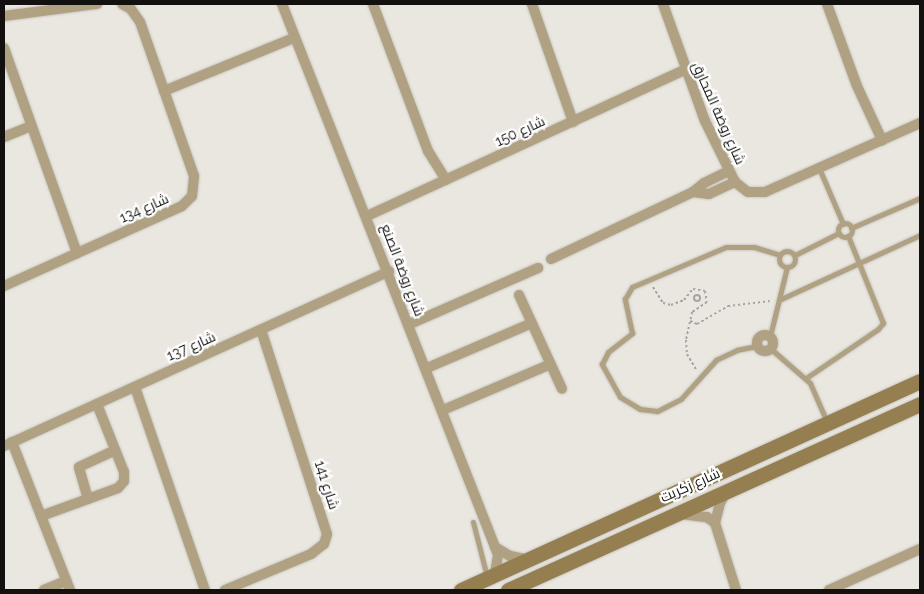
<!DOCTYPE html>
<meta charset="utf-8">
<style>
body{margin:0}
#map{position:relative;width:924px;height:594px;overflow:hidden;background:#eae7e1;font-family:Raleway,Cairo,sans-serif}
div>[style]{position:absolute}
.path>*{height:2px;margin-top:-1px;transform-origin:0;background:repeating-linear-gradient(90deg,#a7a5a0 0 2.5px,transparent 0 5px)}
.path>.ring{margin:-1px;padding:0;box-sizing:content-box;background:none;border:2px solid #a7a5a0;border-radius:50%}
.roads{filter:drop-shadow(0 0 1px #c7c5bf) drop-shadow(0 0 1px #c7c5bf)}
.lane>*{height:5px;margin:-2.5px;padding:0 2.5px;transform-origin:2.5px;border-radius:2.5px;background:#b0a182}
.lane>.ring{margin:-2.5px;padding:0;box-sizing:content-box;background:none;border:5px solid #b0a182;border-radius:50%}
.street>*{height:10px;margin:-5px;padding:0 5px;transform-origin:5px;border-radius:5px;background:#b0a182}
.street>.ring{margin:-5px;padding:0;box-sizing:content-box;background:none;border:10px solid #b0a182;border-radius:50%}
.secondary>*{height:15px;margin:-7.5px;padding:0 7.5px;transform-origin:7.5px;border-radius:7.5px;background:#957f50}
span{translate:-50% -50%;white-space:nowrap;text-align:center;line-height:1.15;-webkit-text-stroke:4.5px #fff;paint-order:stroke}
.street-label{font-size:14px;color:#12110f}
.frame{position:absolute;inset:0;border:5px solid #12110f;pointer-events:none}
</style>
<div id="map">
<div class="path">
<div style="left:653px;top:287px;width:19px;rotate:58deg"></div>
<div style="left:663px;top:303px;width:8px;rotate:14deg"></div>
<div style="left:671px;top:305px;width:14px;rotate:-21deg"></div>
<div style="left:684px;top:300px;width:14px;rotate:-51deg"></div>
<div style="left:693px;top:289px;width:12px;rotate:9deg"></div>
<div style="left:705px;top:291px;width:11px;rotate:80deg"></div>
<div style="left:707px;top:302px;width:18px;rotate:146deg"></div>
<div style="left:692px;top:312px;width:29px;rotate:102deg"></div>
<div style="left:686px;top:340px;width:14px;rotate:86deg"></div>
<div style="left:687px;top:354px;width:20px;rotate:60deg"></div>
<div class="ring" style="left:694px;top:295px;width:4px;height:4px"></div>
<div style="left:690px;top:321px;width:8px;rotate:23deg"></div>
<div style="left:697px;top:324px;width:36px;rotate:-30deg"></div>
<div style="left:728px;top:306px;width:42px;rotate:-6.8deg"></div>
</div>
<div class="roads">
<div class="lane">
<div style="left:819px;top:168px;width:61px;rotate:66.8deg"></div>
<div class="ring" style="left:838px;top:223px;width:9px;height:9px"></div>
<div style="left:851px;top:228px;width:75px;rotate:-23.5deg"></div>
<div class="ring" style="left:779px;top:251px;width:11px;height:11px"></div>
<div style="left:795px;top:255px;width:49px;rotate:-26.6deg"></div>
<div style="left:781px;top:299px;width:153px;rotate:-24.7deg"></div>
<div style="left:770px;top:336px;width:71px;rotate:-76.2deg"></div>
<div style="left:757px;top:346px;width:20px;rotate:169deg"></div>
<div style="left:737px;top:350px;width:23px;rotate:155deg"></div>
<div style="left:716px;top:360px;width:52px;rotate:131.9deg"></div>
<div style="left:681px;top:399px;width:27px;rotate:153deg"></div>
<div style="left:657px;top:411px;width:17px;rotate:-173deg"></div>
<div style="left:640px;top:409px;width:23px;rotate:-149deg"></div>
<div style="left:620px;top:397px;width:38px;rotate:-119deg"></div>
<div style="left:602px;top:364px;width:13px;rotate:-63deg"></div>
<div style="left:608px;top:352px;width:31px;rotate:-38deg"></div>
<div style="left:632px;top:333px;width:35px;rotate:-102deg"></div>
<div style="left:625px;top:299px;width:14px;rotate:-60deg"></div>
<div style="left:632px;top:287px;width:102px;rotate:-23.1deg"></div>
<div style="left:726px;top:247px;width:28px"></div>
<div style="left:754px;top:247px;width:27px;rotate:17deg"></div>
<div style="left:771px;top:349px;width:52px;rotate:41.1deg"></div>
<div style="left:810px;top:383px;width:43px;rotate:66.4deg"></div>
<div style="left:806px;top:378px;width:87px;rotate:-34.2deg"></div>
<div style="left:878px;top:329px;width:8px;rotate:-50deg"></div>
<div style="left:883px;top:323px;width:94px;rotate:-111.9deg"></div>
<div style="left:473px;top:522px;width:57px;rotate:75.7deg"></div>
</div>
<div class="street">
<div style="left:282px;top:4px;width:583px;rotate:68.58deg"></div>
<div style="left:495px;top:547px;width:9px;rotate:69deg"></div>
<div style="left:498px;top:555px;width:19px;rotate:99deg"></div>
<div style="left:373px;top:4px;width:157px;rotate:69.5deg"></div>
<div style="left:428px;top:151px;width:34px;rotate:58deg"></div>
<div style="left:532px;top:4px;width:125px;rotate:70.8deg"></div>
<div style="left:663px;top:4px;width:124px;rotate:70.3deg"></div>
<div style="left:705px;top:121px;width:68px;rotate:63.8deg"></div>
<div style="left:735px;top:182px;width:16px;rotate:38deg"></div>
<div style="left:748px;top:192px;width:17px"></div>
<div style="left:765px;top:192px;width:170px;rotate:-24deg"></div>
<div style="left:827px;top:4px;width:87px;rotate:69.9deg"></div>
<div style="left:857px;top:86px;width:60px;rotate:65.2deg"></div>
<div style="left:4px;top:16px;width:94px;rotate:-7.4deg"></div>
<div style="left:4px;top:48px;width:218px;rotate:70.4deg"></div>
<div style="left:164px;top:91px;width:140px;rotate:-22.2deg"></div>
<div style="left:4px;top:137px;width:29px;rotate:-22deg"></div>
<div style="left:693px;top:192px;width:16px;rotate:7deg"></div>
<div style="left:709px;top:194px;width:29px;rotate:-25deg"></div>
<div style="left:367px;top:216px;width:349px;rotate:-24.7deg"></div>
<div style="left:551px;top:259px;width:157px;rotate:-25.3deg"></div>
<div style="left:693px;top:192px;width:14px;rotate:-39deg"></div>
<div style="left:704px;top:183px;width:28px;rotate:-26deg"></div>
<div style="left:4px;top:286px;width:195px;rotate:-24.2deg"></div>
<div style="left:182px;top:206px;width:14px;rotate:-45deg"></div>
<div style="left:192px;top:196px;width:20px;rotate:-84deg"></div>
<div style="left:194px;top:176px;width:163px;rotate:-109.3deg"></div>
<div style="left:140px;top:22px;width:16px;rotate:-125deg"></div>
<div style="left:131px;top:9px;width:10px;rotate:-151deg"></div>
<div style="left:519px;top:295px;width:103px;rotate:65.4deg"></div>
<div style="left:410px;top:324px;width:140px;rotate:-23.6deg"></div>
<div class="ring" style="left:757px;top:335px;width:6px;height:6px"></div>
<div style="left:427px;top:368px;width:114px;rotate:-23.2deg"></div>
<div style="left:135px;top:387px;width:215px;rotate:71deg"></div>
<div style="left:443px;top:410px;width:117px;rotate:-23.1deg"></div>
<div style="left:12px;top:442px;width:159px;rotate:68.6deg"></div>
<div style="left:4px;top:446px;width:423px;rotate:-24.4deg"></div>
<div style="left:726px;top:493px;width:12px;rotate:121deg"></div>
<div style="left:720px;top:503px;width:21px;rotate:104deg"></div>
<div style="left:715px;top:523px;width:70px;rotate:72.6deg"></div>
<div style="left:88px;top:499px;width:33px;rotate:-106deg"></div>
<div style="left:79px;top:467px;width:40px;rotate:-25deg"></div>
<div style="left:681px;top:514px;width:26px;rotate:7deg"></div>
<div style="left:707px;top:517px;width:10px;rotate:37deg"></div>
<div style="left:41px;top:516px;width:82px;rotate:-20deg"></div>
<div style="left:118px;top:488px;width:9px;rotate:-49deg"></div>
<div style="left:124px;top:481px;width:9px;rotate:-90deg"></div>
<div style="left:124px;top:472px;width:73px;rotate:-111.7deg"></div>
<div style="left:495px;top:547px;width:17px;rotate:31deg"></div>
<div style="left:510px;top:556px;width:16px;rotate:11deg"></div>
<div style="left:44px;top:590px;width:24px;rotate:-22deg"></div>
<div style="left:225px;top:590px;width:93px;rotate:-22.7deg"></div>
<div style="left:311px;top:554px;width:16px;rotate:-38deg"></div>
<div style="left:324px;top:544px;width:10px;rotate:-73deg"></div>
<div style="left:327px;top:534px;width:214px;rotate:-107.9deg"></div>
<div style="left:829px;top:590px;width:100px;rotate:-24.3deg"></div>
</div>
<div class="secondary">
<div style="left:461px;top:590px;width:504px;rotate:-24.48deg"></div>
<div style="left:508px;top:590px;width:452px;rotate:-24.3deg"></div>
</div>
</div>
<div class="street-label">
<span style="left:719px;top:113px;rotate:66deg">شارع روضة المحارق</span>
<span style="left:520px;top:131px;rotate:-25deg">شارع 150</span>
<span style="left:144px;top:208px;rotate:-24deg">شارع 134</span>
<span style="left:403px;top:270px;rotate:69deg">شارع روضة الصنع</span>
<span style="left:191px;top:346px;rotate:-24deg">شارع 137</span>
<span style="left:327px;top:485px;rotate:72deg">شارع 141</span>
<span style="left:690px;top:485px;rotate:-24deg">شارع زكريت</span>
</div>
<div class="frame"></div>
</div>
